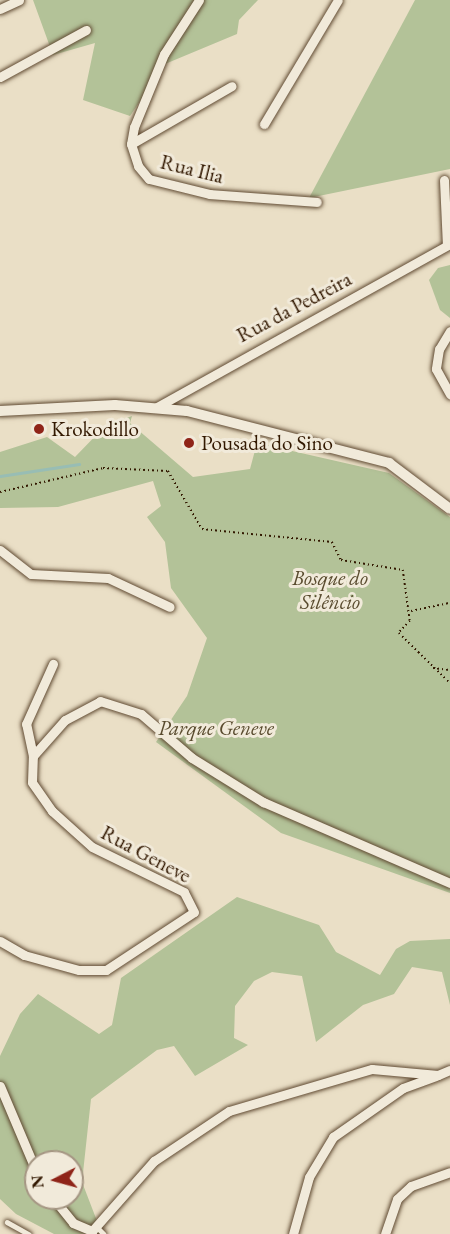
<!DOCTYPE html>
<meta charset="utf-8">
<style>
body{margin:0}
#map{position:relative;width:450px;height:1234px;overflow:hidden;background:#eadfc6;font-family:"EB Garamond",serif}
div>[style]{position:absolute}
.green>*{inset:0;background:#b3c298}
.stream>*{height:3px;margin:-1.5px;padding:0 1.5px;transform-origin:1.5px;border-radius:1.5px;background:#98bdb4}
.path>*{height:1.5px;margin-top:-0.75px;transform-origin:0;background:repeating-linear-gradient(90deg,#321800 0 1.5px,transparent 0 4.5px)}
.roads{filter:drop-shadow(0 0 2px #604a32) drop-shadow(0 0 2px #604a32)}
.service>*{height:4.5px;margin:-2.25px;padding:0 2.25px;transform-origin:2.25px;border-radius:2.25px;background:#f1eada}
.minor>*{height:9px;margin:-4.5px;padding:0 4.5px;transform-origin:4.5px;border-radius:4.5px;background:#f1eada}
.tertiary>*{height:10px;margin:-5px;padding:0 5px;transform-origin:5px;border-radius:5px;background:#f1eada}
.dots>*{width:16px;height:16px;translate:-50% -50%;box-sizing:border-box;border:3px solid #f1eada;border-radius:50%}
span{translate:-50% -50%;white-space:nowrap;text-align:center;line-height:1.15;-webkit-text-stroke:6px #f1eada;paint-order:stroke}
.street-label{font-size:21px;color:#321800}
.poi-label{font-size:21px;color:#321800}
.left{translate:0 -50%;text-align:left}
.park-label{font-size:21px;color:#594b2e;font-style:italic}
.north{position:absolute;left:24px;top:1150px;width:60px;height:60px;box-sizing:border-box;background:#f1eada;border:2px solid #a59683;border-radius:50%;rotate:264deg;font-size:16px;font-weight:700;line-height:24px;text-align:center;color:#321800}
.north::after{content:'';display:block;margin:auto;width:21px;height:27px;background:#8f2418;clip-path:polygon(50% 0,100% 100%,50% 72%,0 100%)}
</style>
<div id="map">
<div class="green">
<div style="clip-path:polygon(33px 0,258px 0,239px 20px,237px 34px,165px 64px,130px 116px,83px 100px,95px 43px,53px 55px)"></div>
<div style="clip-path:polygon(415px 0,450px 0,450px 169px,309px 198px)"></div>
<div style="clip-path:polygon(450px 265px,450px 318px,440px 310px,429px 280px,438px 268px)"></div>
<div style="clip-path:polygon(132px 416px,130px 423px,193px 477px,250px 469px,257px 443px,389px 473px,450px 517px,450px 893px,281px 833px,156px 742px,187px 696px,207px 638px,171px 588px,165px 542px,147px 517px,161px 506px,153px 481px,58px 507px,0 508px,0 452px,47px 437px,75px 457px,105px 426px)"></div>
<div style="clip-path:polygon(evenodd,237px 897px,319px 925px,336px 952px,380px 975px,396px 949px,410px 941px,450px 939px,450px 1005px,442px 972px,412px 967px,394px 994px,363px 1005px,316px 1042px,302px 976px,272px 972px,254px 981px,235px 1006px,234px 1038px,248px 1045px,195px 1076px,174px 1046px,157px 1050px,91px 1099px,82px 1182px,102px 1234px,54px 1234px,16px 1214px,0 1199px,0 1056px,20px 1014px,38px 994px,99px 1034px,112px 1025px,121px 978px,237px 897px,36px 1162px,72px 1162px,72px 1198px,36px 1198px,36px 1162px)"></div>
</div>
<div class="stream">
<div style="left:0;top:476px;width:80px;rotate:-8.6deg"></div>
</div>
<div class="path">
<div style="left:0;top:492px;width:106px;rotate:-13.1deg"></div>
<div style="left:103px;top:468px;width:65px;rotate:2.6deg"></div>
<div style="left:168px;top:471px;width:67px;rotate:59.6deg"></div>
<div style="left:202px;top:529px;width:131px;rotate:5.7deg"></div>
<div style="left:332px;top:542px;width:20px;rotate:63deg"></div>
<div style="left:341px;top:560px;width:63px;rotate:9.2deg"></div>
<div style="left:403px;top:570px;width:51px;rotate:82.2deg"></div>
<div style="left:410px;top:621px;width:16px;rotate:133deg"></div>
<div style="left:399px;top:633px;width:71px;rotate:44.4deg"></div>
<div style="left:411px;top:611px;width:40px;rotate:-12deg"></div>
<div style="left:433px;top:668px;width:17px;rotate:7deg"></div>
</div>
<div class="roads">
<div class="service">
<div style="left:7px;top:1222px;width:25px;rotate:29deg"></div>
<div style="left:98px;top:1228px;width:8px;rotate:45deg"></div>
</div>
<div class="minor">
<div style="left:199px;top:0;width:64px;rotate:122.9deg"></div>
<div style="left:164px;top:54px;width:79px;rotate:112.3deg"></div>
<div style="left:134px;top:127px;width:17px;rotate:100deg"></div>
<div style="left:131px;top:144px;width:23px;rotate:72deg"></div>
<div style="left:138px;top:166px;width:17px;rotate:50deg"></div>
<div style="left:149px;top:179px;width:63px;rotate:13.8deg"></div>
<div style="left:210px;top:194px;width:107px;rotate:4.3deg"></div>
<div style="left:0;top:9px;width:21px;rotate:-25deg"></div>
<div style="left:0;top:77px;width:98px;rotate:-28.7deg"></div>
<div style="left:264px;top:124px;width:144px;rotate:-59.2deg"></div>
<div style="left:131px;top:144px;width:116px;rotate:-29.9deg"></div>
<div style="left:444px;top:180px;width:65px;rotate:87.4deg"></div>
<div style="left:450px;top:331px;width:21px;rotate:121deg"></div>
<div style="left:439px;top:349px;width:20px;rotate:99deg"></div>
<div style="left:436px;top:369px;width:29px;rotate:61deg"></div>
<div style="left:157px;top:407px;width:335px;rotate:-29.1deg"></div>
<div style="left:0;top:550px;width:39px;rotate:38deg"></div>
<div style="left:31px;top:574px;width:77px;rotate:3deg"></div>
<div style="left:108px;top:578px;width:68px;rotate:25.1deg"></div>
<div style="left:33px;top:756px;width:33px;rotate:-102deg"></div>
<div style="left:26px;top:724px;width:66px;rotate:-65.8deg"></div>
<div style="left:0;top:941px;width:28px;rotate:30deg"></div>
<div style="left:24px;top:955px;width:57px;rotate:15.3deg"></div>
<div style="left:79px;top:970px;width:27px"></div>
<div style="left:106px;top:970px;width:105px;rotate:-33.4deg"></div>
<div style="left:194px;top:912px;width:22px;rotate:-117deg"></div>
<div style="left:184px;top:892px;width:102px;rotate:-153.9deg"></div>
<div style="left:92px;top:847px;width:54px;rotate:-138deg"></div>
<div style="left:52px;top:811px;width:35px;rotate:-125deg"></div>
<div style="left:32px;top:782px;width:26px;rotate:-88deg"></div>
<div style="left:33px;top:756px;width:48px;rotate:-48.4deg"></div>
<div style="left:65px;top:720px;width:40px;rotate:-28deg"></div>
<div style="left:100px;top:701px;width:43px;rotate:17.6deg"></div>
<div style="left:141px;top:714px;width:67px;rotate:40.8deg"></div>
<div style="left:192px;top:758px;width:84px;rotate:31.8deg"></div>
<div style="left:263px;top:802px;width:204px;rotate:23.4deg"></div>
<div style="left:0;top:1086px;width:92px;rotate:67deg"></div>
<div style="left:53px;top:1198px;width:32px;rotate:51deg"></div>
<div style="left:73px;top:1223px;width:21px;rotate:23deg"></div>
<div style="left:92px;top:1231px;width:94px;rotate:-48.5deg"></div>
<div style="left:154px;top:1161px;width:90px;rotate:-33.7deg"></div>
<div style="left:229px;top:1111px;width:149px;rotate:-16.4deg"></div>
<div style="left:372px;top:1069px;width:66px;rotate:5.2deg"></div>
<div style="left:438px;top:1075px;width:13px;rotate:-23deg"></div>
<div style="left:293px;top:1234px;width:59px;rotate:-74.3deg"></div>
<div style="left:309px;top:1177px;width:47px;rotate:-59deg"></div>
<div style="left:333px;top:1137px;width:85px;rotate:-35deg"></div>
<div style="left:403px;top:1088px;width:35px;rotate:-20deg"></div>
<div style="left:385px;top:1234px;width:37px;rotate:-71deg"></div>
<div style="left:397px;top:1199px;width:19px;rotate:-43deg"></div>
<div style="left:411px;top:1186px;width:41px;rotate:-19.7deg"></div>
</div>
<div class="tertiary">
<div style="left:0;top:411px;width:115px;rotate:-3deg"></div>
<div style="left:115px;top:405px;width:72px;rotate:4.8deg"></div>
<div style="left:187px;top:411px;width:209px;rotate:14.4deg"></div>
<div style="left:389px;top:463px;width:76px;rotate:37deg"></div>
</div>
</div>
<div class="dots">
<div style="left:39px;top:429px;background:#8f2418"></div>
<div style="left:189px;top:443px;background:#8f2418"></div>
</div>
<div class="street-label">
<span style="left:192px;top:169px;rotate:14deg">Rua Ilia</span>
<span style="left:294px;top:307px;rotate:-28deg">Rua da Pedreira</span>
<span style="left:146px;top:854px;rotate:28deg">Rua Geneve</span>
</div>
<div class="poi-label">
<span class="left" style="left:51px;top:429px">Krokodillo</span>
<span class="left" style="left:201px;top:443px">Pousada do Sino</span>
</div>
<div class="park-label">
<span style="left:330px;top:590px">Bosque do<br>Silêncio</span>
<span style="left:216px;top:728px">Parque Geneve</span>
</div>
<div class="north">N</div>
</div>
